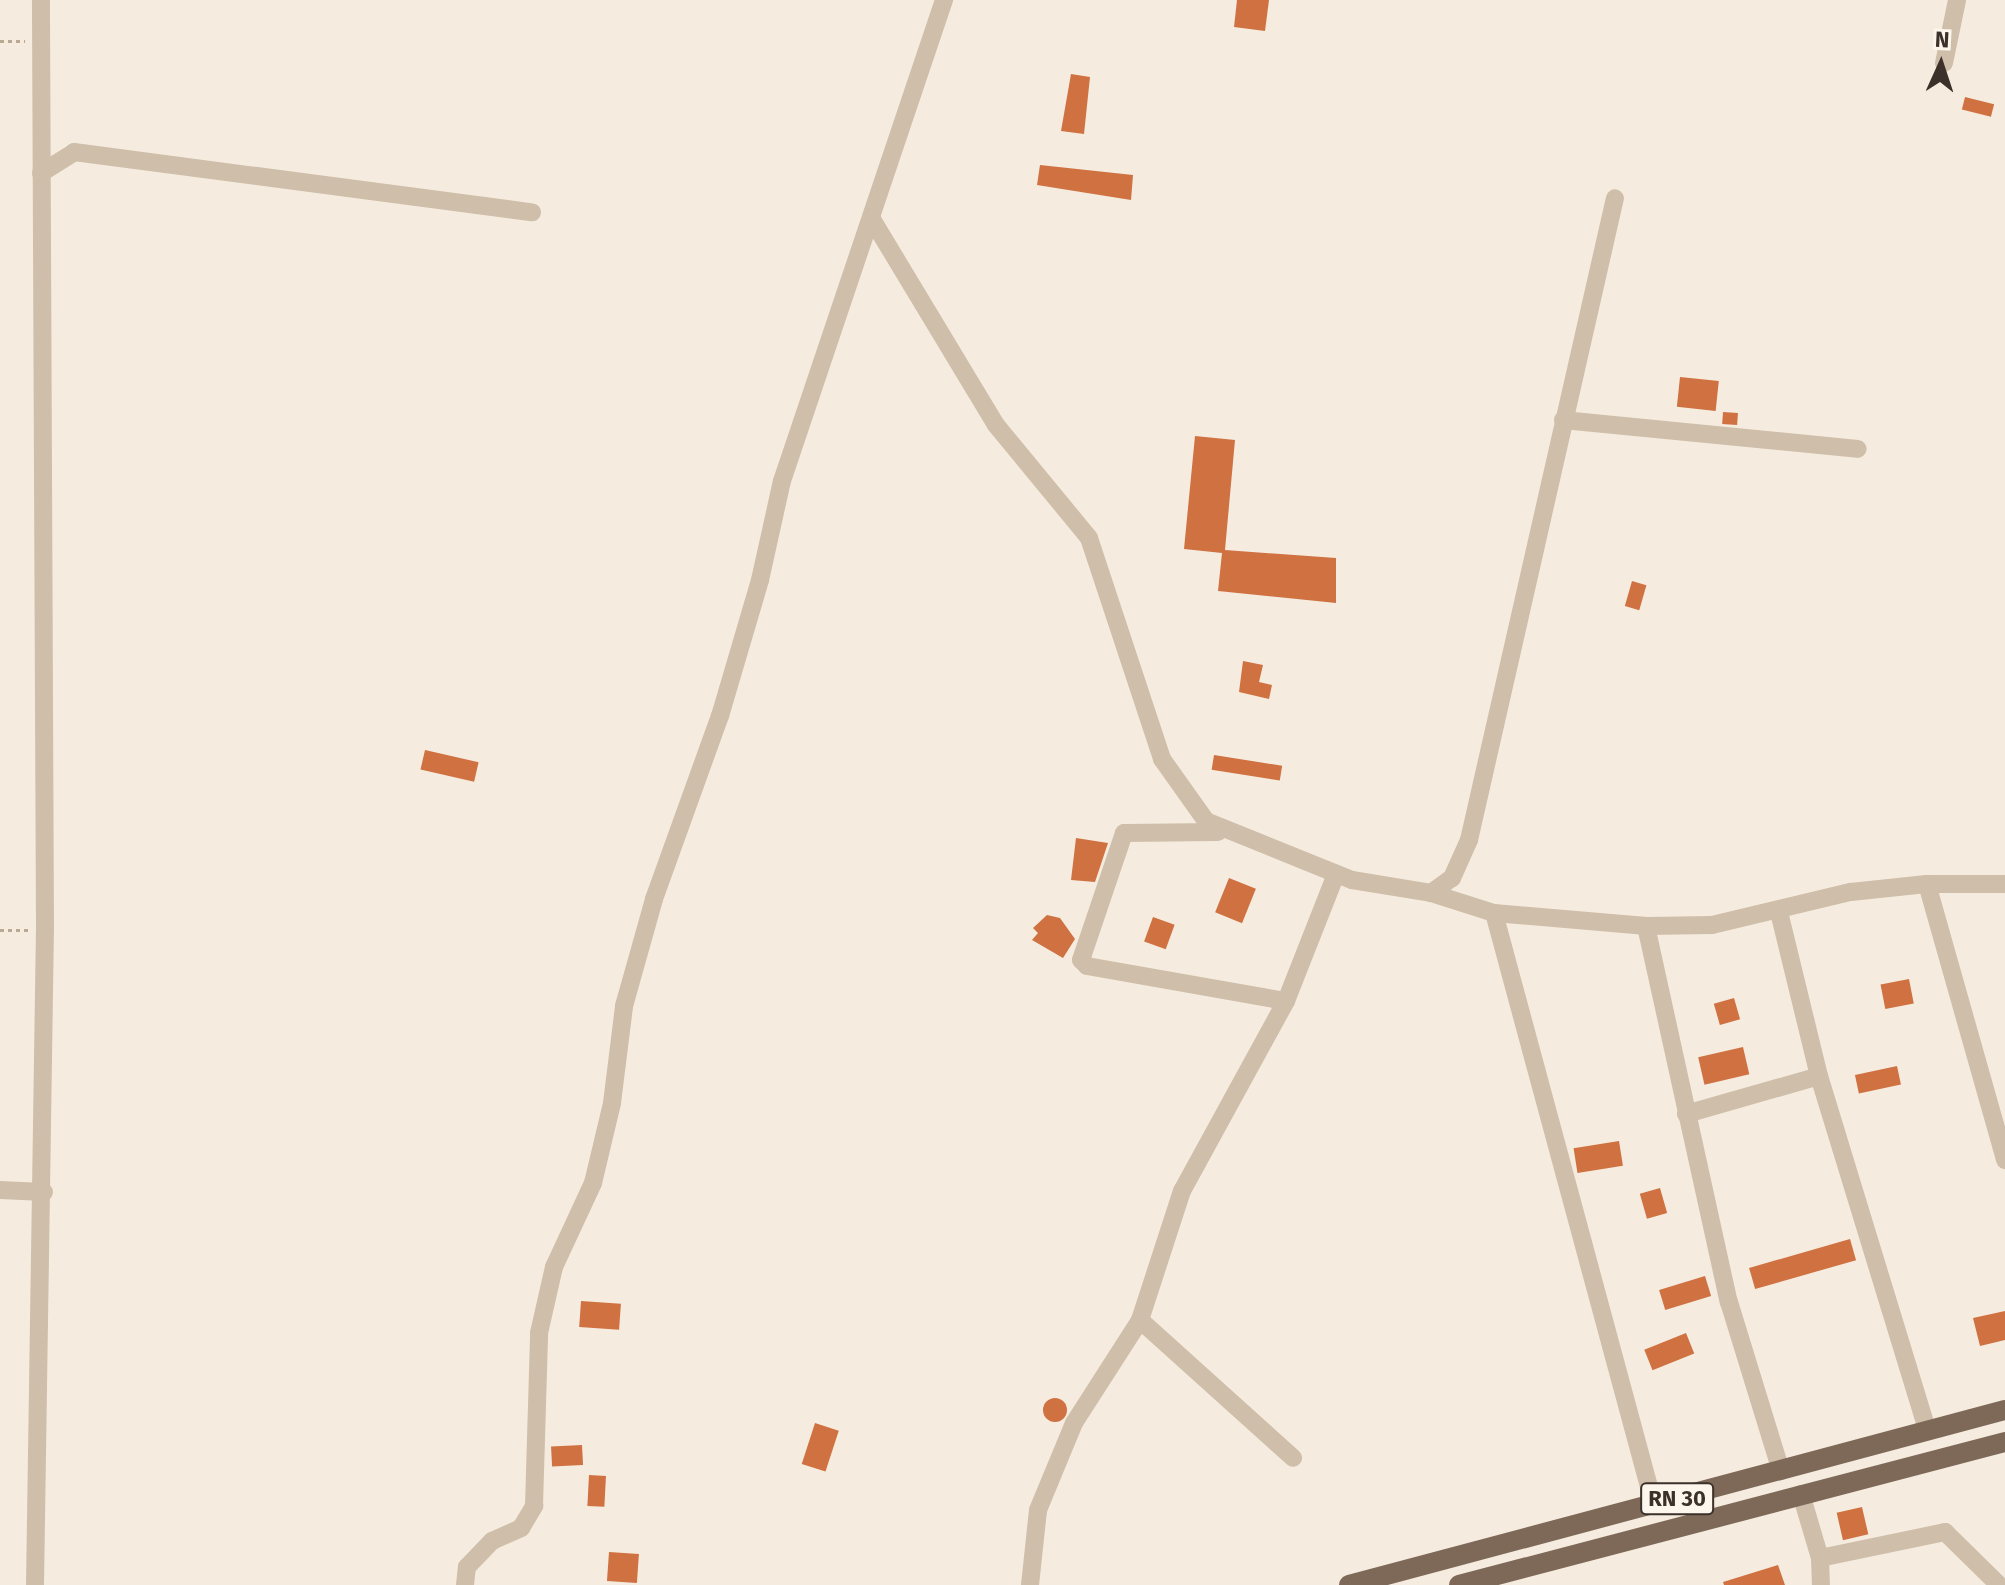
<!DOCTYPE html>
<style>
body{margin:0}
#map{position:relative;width:2005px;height:1585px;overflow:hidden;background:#f5ecdf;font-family:"Fira Sans",sans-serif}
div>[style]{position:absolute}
.building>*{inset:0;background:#d07142;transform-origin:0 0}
.round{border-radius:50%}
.path>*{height:3px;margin-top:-1.5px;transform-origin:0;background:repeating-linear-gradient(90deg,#bba893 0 4px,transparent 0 8px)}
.minor>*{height:18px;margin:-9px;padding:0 9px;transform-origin:9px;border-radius:9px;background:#cfbea9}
.major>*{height:20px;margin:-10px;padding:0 10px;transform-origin:10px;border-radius:10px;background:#7e6959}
span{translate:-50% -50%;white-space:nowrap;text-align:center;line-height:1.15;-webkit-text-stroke:8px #fcf6ec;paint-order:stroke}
.shield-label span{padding:2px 6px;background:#fcf6ec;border:2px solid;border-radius:6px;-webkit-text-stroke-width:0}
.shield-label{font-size:22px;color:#3b312a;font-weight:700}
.north{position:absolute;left:1901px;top:24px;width:80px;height:80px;-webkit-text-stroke:6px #fcf6ec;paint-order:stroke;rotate:3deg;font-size:22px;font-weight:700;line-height:32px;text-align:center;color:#3b312a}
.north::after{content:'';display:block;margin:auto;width:28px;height:36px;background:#3b312a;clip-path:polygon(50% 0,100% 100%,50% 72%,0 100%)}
</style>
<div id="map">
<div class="building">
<div style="clip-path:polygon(1237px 0,1269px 0,1265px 31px,1234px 27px)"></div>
<div style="clip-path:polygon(1071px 74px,1090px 77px,1084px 134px,1061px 131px)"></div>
<div style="left:1965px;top:97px;width:30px;height:13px;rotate:14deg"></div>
<div style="clip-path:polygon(1040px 165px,1133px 175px,1131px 200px,1037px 185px)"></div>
<div style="left:1680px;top:377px;width:39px;height:30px;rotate:6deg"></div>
<div style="left:1723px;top:412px;width:15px;height:12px;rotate:4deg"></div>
<div style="clip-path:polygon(1195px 436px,1235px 440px,1225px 550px,1336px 558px,1336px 603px,1218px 591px,1222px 553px,1184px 549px)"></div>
<div style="left:1632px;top:581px;width:15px;height:26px;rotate:16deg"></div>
<div style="clip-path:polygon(1243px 661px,1263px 665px,1259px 682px,1272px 685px,1269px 699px,1239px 692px)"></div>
<div style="left:425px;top:750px;width:55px;height:20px;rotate:13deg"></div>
<div style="left:1214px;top:755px;width:69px;height:15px;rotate:9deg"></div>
<div style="clip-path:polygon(1076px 838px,1108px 843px,1095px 882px,1071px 880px)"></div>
<div style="left:1229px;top:878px;width:29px;height:37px;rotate:22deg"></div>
<div style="clip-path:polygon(1047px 915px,1060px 918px,1075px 939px,1063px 958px,1032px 940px,1038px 933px,1033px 928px)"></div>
<div style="left:1153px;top:917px;width:23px;height:26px;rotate:20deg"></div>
<div style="left:1909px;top:979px;width:25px;height:29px;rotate:79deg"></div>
<div style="left:1734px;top:998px;width:22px;height:21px;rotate:74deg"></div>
<div style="left:1743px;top:1047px;width:28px;height:46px;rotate:77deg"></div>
<div style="left:1897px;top:1066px;width:19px;height:43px;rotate:78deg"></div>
<div style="left:1619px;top:1141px;width:25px;height:46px;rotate:81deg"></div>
<div style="left:1660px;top:1188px;width:26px;height:21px;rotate:74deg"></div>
<div style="left:1850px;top:1239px;width:22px;height:105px;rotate:74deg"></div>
<div style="left:1705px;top:1276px;width:21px;height:48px;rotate:73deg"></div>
<div style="left:581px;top:1301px;width:40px;height:26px;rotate:4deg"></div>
<div style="clip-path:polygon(2005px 1311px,2005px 1340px,1980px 1346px,1973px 1318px)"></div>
<div style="left:1686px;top:1333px;width:22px;height:45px;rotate:68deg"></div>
<div class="round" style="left:1043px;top:1398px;width:24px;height:24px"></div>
<div style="left:815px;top:1423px;width:25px;height:43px;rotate:18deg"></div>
<div style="left:582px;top:1445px;width:20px;height:31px;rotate:87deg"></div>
<div style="left:589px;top:1475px;width:17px;height:31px;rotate:3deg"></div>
<div style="left:1862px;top:1507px;width:28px;height:26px;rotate:77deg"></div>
<div style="left:609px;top:1552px;width:30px;height:29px;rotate:4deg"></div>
<div style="clip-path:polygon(1778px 1565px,1785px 1585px,1724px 1585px,1723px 1582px)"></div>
</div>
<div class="path">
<div style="left:0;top:41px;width:25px"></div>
<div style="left:0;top:930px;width:28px"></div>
</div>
<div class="minor">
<div style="left:1944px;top:63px;width:64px;rotate:-78.3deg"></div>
<div style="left:41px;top:173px;width:39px;rotate:-32deg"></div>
<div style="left:74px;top:152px;width:462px;rotate:7.5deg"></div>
<div style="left:873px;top:221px;width:238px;rotate:58.9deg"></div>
<div style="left:996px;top:425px;width:146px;rotate:50.5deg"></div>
<div style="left:1089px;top:538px;width:233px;rotate:71.7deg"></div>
<div style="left:1162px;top:759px;width:76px;rotate:54.6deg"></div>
<div style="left:1206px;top:821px;width:157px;rotate:22deg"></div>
<div style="left:1352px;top:880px;width:80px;rotate:9.3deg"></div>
<div style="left:1431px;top:893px;width:66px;rotate:17.6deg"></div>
<div style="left:1494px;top:913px;width:153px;rotate:4.9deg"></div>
<div style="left:1646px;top:926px;width:66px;rotate:-0.9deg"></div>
<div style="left:1712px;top:925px;width:143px;rotate:-13.4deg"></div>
<div style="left:1851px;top:892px;width:76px;rotate:-6deg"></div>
<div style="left:1927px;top:884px;width:78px"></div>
<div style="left:1563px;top:420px;width:296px;rotate:5.6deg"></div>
<div style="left:1218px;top:832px;width:94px;rotate:179.4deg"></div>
<div style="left:1124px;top:833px;width:134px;rotate:108.7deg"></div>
<div style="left:1081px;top:960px;width:8px;rotate:45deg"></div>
<div style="left:1087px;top:966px;width:202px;rotate:10deg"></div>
<div style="left:1927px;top:884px;width:287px;rotate:74.2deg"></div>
<div style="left:1431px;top:893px;width:26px;rotate:-36deg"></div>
<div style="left:1452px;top:878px;width:42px;rotate:-65.9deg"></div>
<div style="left:1469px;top:840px;width:658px;rotate:-77.19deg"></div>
<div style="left:1779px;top:912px;width:169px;rotate:76.3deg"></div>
<div style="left:1819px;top:1076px;width:369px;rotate:73deg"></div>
<div style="left:1494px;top:913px;width:613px;rotate:74.88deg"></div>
<div style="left:1646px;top:926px;width:385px;rotate:77.6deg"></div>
<div style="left:1729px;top:1302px;width:177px;rotate:72.9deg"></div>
<div style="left:1686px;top:1114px;width:138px;rotate:-15.9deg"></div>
<div style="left:0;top:1190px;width:44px;rotate:2.6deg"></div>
<div style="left:1140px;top:1320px;width:206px;rotate:42deg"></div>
<div style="left:1801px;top:1494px;width:67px;rotate:73.5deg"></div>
<div style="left:1820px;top:1558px;width:27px;rotate:88deg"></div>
<div style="left:1820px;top:1558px;width:128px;rotate:-11.7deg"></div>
<div style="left:1945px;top:1532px;width:76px;rotate:44.5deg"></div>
<div style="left:35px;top:1585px;width:655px;rotate:-89.13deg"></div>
<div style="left:45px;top:930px;width:930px;rotate:-90.25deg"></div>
<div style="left:465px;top:1585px;width:18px;rotate:-84deg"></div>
<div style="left:467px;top:1567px;width:36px;rotate:-46deg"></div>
<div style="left:492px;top:1541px;width:32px;rotate:-24deg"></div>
<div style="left:521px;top:1528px;width:26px;rotate:-59deg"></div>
<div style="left:534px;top:1506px;width:173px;rotate:-88.3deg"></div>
<div style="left:539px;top:1333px;width:68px;rotate:-77.2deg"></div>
<div style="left:554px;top:1267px;width:93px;rotate:-65.1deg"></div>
<div style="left:593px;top:1183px;width:82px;rotate:-76.6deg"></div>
<div style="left:612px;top:1103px;width:98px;rotate:-82.9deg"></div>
<div style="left:624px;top:1006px;width:111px;rotate:-74.3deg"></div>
<div style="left:654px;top:899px;width:195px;rotate:-70.2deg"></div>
<div style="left:720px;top:716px;width:142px;rotate:-73.6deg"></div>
<div style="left:760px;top:580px;width:101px;rotate:-77.5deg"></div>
<div style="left:782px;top:481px;width:508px;rotate:-71.39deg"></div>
<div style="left:1030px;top:1585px;width:75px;rotate:-83.9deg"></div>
<div style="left:1038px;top:1510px;width:94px;rotate:-67.5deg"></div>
<div style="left:1074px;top:1423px;width:122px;rotate:-57.3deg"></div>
<div style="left:1140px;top:1320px;width:136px;rotate:-72deg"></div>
<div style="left:1182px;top:1191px;width:217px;rotate:-61.3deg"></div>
<div style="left:1286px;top:1001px;width:136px;rotate:-68.5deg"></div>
</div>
<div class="major">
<div style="left:1349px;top:1585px;width:679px;rotate:-14.94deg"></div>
<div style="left:1459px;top:1585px;width:564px;rotate:-14.68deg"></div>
</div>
<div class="shield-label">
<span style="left:1677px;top:1499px">RN 30</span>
</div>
<div class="north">N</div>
</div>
